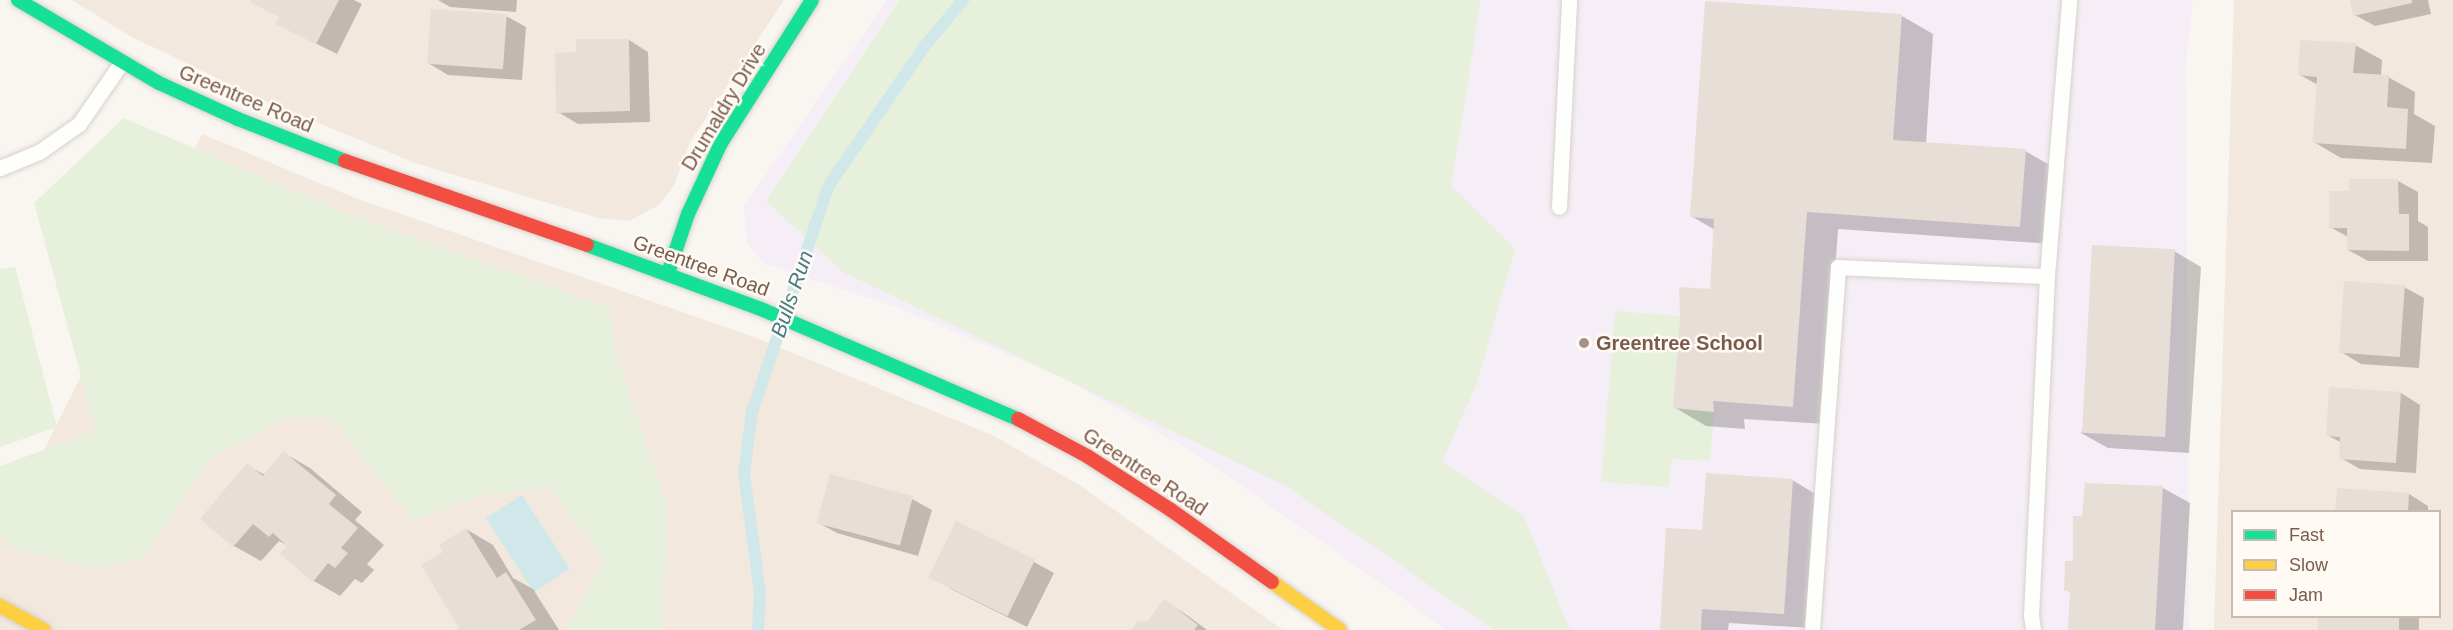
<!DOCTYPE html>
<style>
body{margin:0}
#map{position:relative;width:2453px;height:630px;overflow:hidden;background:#f9f5f0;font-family:Helvetica,sans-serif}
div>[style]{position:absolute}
.residential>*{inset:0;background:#f2e8de}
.education>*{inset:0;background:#f6eef6}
.green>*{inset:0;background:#e7f0db}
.water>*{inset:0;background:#d0e8ea;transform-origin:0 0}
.shadow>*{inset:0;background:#0003;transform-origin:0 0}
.stream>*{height:12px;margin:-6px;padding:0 6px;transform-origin:6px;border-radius:6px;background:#d0e8ea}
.building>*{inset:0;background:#e6ded7;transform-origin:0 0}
.roads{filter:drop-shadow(0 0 2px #d7d1cb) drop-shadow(0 0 2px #d7d1cb)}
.lane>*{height:15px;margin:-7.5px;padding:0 7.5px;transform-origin:7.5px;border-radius:7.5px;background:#fefefd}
.fast>*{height:14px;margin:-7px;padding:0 7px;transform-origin:7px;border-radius:7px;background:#16e098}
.slow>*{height:14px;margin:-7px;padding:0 7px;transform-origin:7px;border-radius:7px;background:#ffcf43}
.jam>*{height:14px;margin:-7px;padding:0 7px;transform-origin:7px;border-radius:7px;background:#f24e42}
.dots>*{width:16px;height:16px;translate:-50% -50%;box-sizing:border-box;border:3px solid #fffaf3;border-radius:50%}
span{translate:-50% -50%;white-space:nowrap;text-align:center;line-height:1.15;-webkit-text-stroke:5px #fffaf3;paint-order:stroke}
.street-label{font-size:20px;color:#7a5c4d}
.poi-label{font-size:20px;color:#7a5c4d;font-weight:700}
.left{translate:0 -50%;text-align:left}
.water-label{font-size:21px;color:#437c86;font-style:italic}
.legend{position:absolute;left:2231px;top:510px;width:210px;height:108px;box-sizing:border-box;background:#fffaf3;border:2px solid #cabbb1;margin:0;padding:8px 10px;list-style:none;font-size:18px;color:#7a5c4d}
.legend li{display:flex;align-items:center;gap:12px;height:30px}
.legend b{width:30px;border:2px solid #cabbb1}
</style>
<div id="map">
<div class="residential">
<div style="clip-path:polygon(72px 0,784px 0,690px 142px,674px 185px,659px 205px,629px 221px,598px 218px,415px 163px,256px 97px,128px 35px)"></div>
<div style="clip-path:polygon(evenodd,2234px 0,2453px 0,2453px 630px,2214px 630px,2234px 0,2232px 512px,2440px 512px,2440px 616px,2232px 616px,2232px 512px)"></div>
<div style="clip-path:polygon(202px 134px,355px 198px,754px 337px,994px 436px,1081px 486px,1283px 630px,0 630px,0 491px,45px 448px)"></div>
</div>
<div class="education">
<div style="clip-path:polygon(887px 0,2193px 0,2186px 64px,2189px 630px,1447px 630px,1198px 455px,1065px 379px,896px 307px,765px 264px,747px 243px,744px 206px)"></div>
</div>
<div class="green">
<div style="clip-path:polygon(899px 0,1481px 0,1451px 186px,1515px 249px,1477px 383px,1442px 462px,1524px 516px,1570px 630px,1494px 630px,1286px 486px,843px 272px,766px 201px)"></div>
<div style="clip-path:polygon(124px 118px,343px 212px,610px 308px,615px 352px,668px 508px,662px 630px,567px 630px,604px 559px,550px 488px,482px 495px,414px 521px,330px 417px,286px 418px,210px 459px,146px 556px,100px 570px,11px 547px,0 533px,0 466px,96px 431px,34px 203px)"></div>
<div style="clip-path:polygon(15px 267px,57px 427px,0 447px,0 269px)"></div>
<div style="clip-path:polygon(1615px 311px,1680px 316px,1673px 408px,1714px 412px,1710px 461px,1672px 459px,1669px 487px,1601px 482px)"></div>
</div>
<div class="water">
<div style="left:522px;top:495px;width:88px;height:43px;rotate:57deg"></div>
</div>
<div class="shadow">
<div style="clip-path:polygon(252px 0,354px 0,362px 4px,337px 54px,297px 34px,280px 17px)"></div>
<div style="clip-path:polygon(438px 0,517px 0,516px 12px,450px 7px)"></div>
<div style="clip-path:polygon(2352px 0,2428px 0,2431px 14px,2375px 26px,2355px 15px)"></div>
<div style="clip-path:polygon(506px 16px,526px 27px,522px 80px,448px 75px,428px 63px)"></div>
<div style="clip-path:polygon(1902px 16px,1933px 34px,1926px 144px,2025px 151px,2057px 169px,2052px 244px,1838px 229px,1825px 424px,1744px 419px,1745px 429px,1706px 426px,1674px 407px,1711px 291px,1715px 230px,1691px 216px)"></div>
<div style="clip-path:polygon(629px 40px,648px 52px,650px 122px,578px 124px,558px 112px,577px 54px)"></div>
<div style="clip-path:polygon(2355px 45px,2382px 60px,2381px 76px,2388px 77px,2415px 92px,2414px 114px,2435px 126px,2432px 163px,2341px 158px,2314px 142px,2318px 85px,2300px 75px)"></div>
<div style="clip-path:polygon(2350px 180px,2398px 181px,2418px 192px,2418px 221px,2428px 227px,2428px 261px,2368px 261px,2348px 250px,2348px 237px,2330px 227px,2350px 192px)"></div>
<div style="clip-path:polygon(2174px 251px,2201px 267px,2189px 453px,2108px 448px,2081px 433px)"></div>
<div style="clip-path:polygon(2404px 287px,2424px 298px,2419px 368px,2361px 364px,2341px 352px)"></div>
<div style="clip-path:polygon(2401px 393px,2420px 405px,2416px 473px,2360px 469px,2341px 458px,2342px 443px,2327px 435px)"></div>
<div style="clip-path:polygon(284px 453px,310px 468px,362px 512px,355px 520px,384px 545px,367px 564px,374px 570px,362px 583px,355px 579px,340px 596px,314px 581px,288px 546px,279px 541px,261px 561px,234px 546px,202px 519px,247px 465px,265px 475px)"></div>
<div style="clip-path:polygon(1792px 480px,1819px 496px,1810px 628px,1729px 623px,1728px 630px,1661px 630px,1704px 532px)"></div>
<div style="clip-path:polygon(2163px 488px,2190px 503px,2183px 630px,2069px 630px,2072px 593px,2066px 590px,2075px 563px,2083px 517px)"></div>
<div style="clip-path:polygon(2409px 494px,2428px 506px,2428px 512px,2337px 512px)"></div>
<div style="clip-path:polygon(912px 499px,932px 510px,918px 556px,837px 533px,817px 522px)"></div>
<div style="clip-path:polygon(466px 529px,493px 545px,513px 578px,533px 589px,559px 630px,458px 630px,461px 628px,445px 552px)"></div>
<div style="clip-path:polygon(1034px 562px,1054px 573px,1027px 627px,949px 588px)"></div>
<div style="clip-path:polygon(1164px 601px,1184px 613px,1207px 630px,1133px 630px,1148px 623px)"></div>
<div style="left:2320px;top:616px;width:99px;height:14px"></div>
</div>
<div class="stream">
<div style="left:758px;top:630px;width:37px;rotate:-87deg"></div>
<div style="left:760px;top:593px;width:121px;rotate:-97.6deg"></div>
<div style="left:744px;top:473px;width:62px;rotate:-82.5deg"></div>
<div style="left:752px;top:412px;width:240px;rotate:-71.3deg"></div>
<div style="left:829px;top:185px;width:169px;rotate:-55.4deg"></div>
<div style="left:925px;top:46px;width:60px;rotate:-50.4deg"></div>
</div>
<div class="building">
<div style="clip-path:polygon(251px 0,339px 0,316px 44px,275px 24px,279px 17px,250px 2px)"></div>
<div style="clip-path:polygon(2350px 0,2412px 0,2412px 3px,2353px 16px)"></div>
<div style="clip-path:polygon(1705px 1px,1902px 14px,1893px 140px,2026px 149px,2020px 227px,1807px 212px,1793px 407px,1713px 401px,1714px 412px,1673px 408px,1680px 316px,1679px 287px,1710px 289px,1714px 219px,1690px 217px)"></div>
<div style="left:431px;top:9px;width:76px;height:55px;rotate:4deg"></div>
<div style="clip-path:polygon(576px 39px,629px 39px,630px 111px,556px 113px,555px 53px,576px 52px)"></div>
<div style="clip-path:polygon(2300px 40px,2356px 43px,2353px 73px,2389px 75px,2387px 107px,2408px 109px,2406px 149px,2313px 143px,2317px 77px,2298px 75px)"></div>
<div style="clip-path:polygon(2349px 179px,2398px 179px,2399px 214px,2409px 214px,2409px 251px,2347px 250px,2347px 228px,2329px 228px,2329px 191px,2349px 191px)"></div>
<div style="left:2092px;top:245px;width:83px;height:188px;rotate:3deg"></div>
<div style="left:2344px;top:281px;width:61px;height:72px;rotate:4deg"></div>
<div style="clip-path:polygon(2329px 387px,2401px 392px,2396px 463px,2339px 459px,2340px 437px,2326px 436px)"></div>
<div style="clip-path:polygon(283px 451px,336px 495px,329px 504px,358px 528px,341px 548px,348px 553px,335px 568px,328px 563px,313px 582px,280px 554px,287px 546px,273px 533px,269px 537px,253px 524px,233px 547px,200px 519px,247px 463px,263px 476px)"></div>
<div style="clip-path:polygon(1706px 473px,1793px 479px,1784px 614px,1702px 609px,1701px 630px,1660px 630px,1666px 528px,1702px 530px)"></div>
<div style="left:830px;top:474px;width:86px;height:51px;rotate:15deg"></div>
<div style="clip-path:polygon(2085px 483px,2163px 486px,2155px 630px,2068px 630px,2070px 591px,2064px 591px,2065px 561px,2073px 561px,2073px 516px,2082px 516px)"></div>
<div style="clip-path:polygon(2337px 488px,2409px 493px,2408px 512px,2335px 512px)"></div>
<div style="left:956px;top:521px;width:88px;height:63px;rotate:26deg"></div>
<div style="clip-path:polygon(466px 528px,497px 578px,506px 572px,536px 620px,519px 630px,456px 630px,459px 628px,421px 565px,443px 552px,439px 545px)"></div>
<div style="clip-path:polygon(1164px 599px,1198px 625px,1194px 630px,1131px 630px,1138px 621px,1148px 621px)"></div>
<div style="left:2318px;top:616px;width:81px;height:14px"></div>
</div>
<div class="roads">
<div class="lane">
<div style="left:0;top:168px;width:42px;rotate:-22.3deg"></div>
<div style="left:39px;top:152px;width:49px;rotate:-35deg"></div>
<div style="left:79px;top:124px;width:75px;rotate:-55.3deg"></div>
<div style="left:1559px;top:207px;width:207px;rotate:-87.2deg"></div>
<div style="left:2047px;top:276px;width:277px;rotate:-85.4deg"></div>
<div style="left:1812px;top:630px;width:364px;rotate:-85.9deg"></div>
<div style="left:1838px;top:267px;width:209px;rotate:2.5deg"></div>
<div style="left:2047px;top:276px;width:339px;rotate:92.7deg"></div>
<div style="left:2031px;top:615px;width:15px;rotate:82deg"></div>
</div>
<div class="fast">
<div style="left:18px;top:0;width:164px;rotate:30.5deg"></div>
<div style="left:159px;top:83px;width:87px;rotate:24.5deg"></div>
<div style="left:238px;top:119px;width:115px;rotate:21.4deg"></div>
<div style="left:587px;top:245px;width:185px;rotate:20.2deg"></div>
<div style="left:761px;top:309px;width:280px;rotate:23.2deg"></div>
<div style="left:668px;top:273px;width:62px;rotate:-71.3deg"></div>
<div style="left:688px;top:214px;width:78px;rotate:-65.1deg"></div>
<div style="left:721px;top:143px;width:169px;rotate:-57.5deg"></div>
</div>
<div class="slow">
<div style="left:1272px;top:582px;width:83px;rotate:35.2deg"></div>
<div style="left:0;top:606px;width:50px;rotate:28.6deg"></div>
</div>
<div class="jam">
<div style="left:345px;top:161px;width:256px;rotate:19.1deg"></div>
<div style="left:1018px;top:419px;width:78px;rotate:28.2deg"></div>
<div style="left:1087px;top:456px;width:100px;rotate:32.7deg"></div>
<div style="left:1171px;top:510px;width:124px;rotate:35.5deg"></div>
</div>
</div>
<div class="dots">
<div style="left:1584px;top:343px;background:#a69286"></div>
</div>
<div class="street-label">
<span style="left:246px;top:99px;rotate:23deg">Greentree Road</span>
<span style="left:724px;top:107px;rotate:-59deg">Drumaldry Drive</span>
<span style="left:701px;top:266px;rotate:20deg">Greentree Road</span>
<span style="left:1145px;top:472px;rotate:33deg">Greentree Road</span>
</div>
<div class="poi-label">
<span class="left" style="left:1596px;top:343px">Greentree School</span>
</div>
<div class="water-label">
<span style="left:792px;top:294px;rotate:-71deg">Bulls Run</span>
</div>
<ul class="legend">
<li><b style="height:8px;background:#16e098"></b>Fast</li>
<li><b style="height:8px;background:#ffcf43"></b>Slow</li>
<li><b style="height:8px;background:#f24e42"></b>Jam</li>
</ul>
</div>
